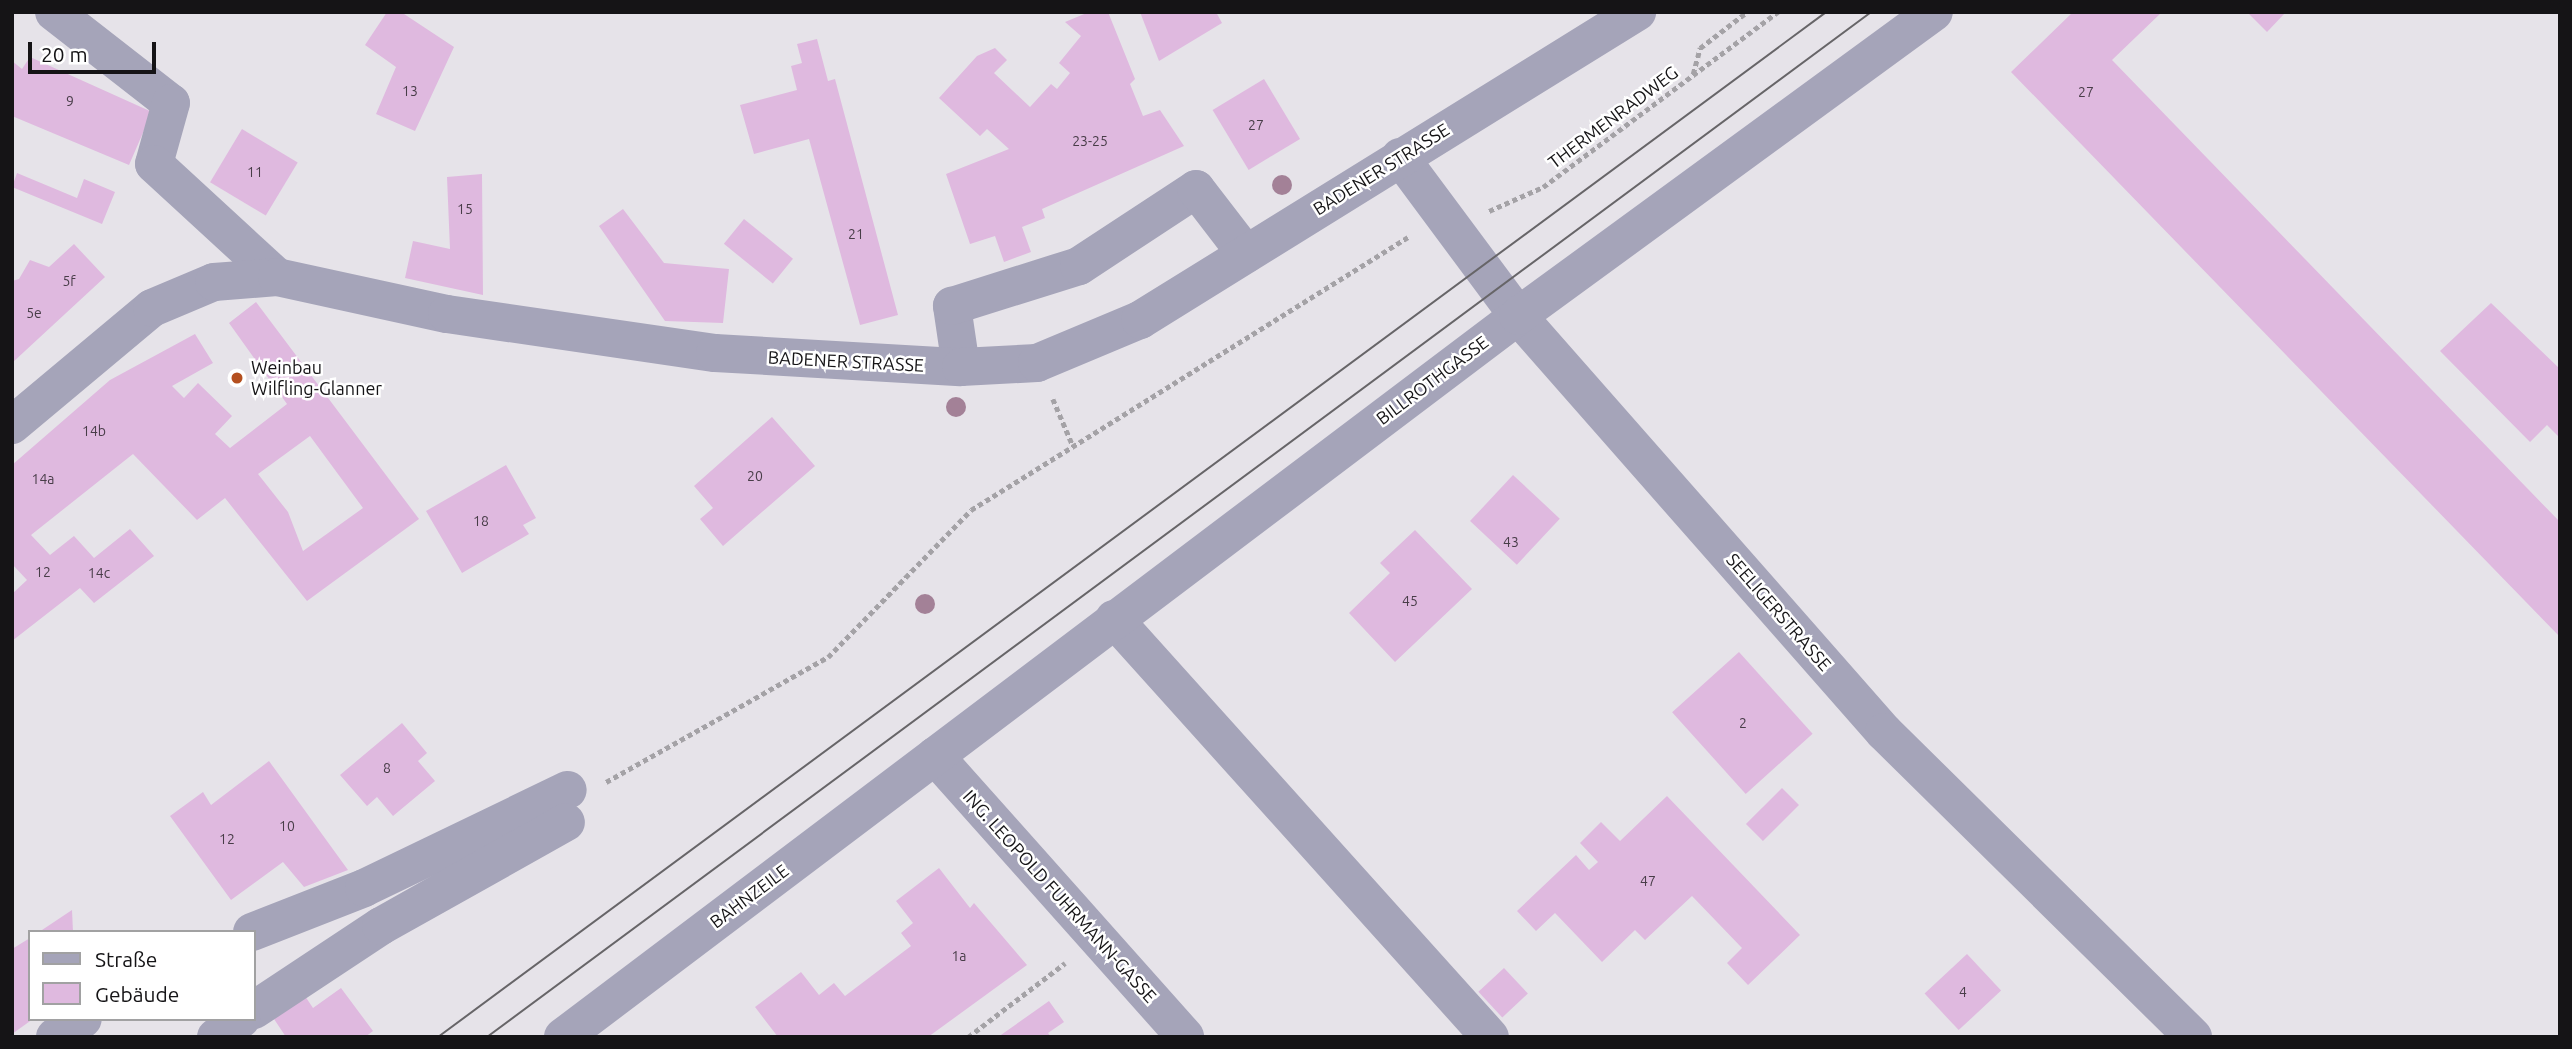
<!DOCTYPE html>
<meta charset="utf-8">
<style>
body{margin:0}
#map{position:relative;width:2572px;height:1049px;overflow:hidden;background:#e6e3e9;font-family:Ubuntu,sans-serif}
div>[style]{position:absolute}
.building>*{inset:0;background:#dfb9df;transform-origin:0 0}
.path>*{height:4.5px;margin-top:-2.25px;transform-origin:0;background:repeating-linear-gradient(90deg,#a4a2a6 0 5px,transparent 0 8.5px)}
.minor>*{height:38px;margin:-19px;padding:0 19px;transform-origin:19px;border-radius:19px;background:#a5a4b9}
.tram>*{height:2px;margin:-1px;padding:0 1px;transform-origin:1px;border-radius:1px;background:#676568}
.trees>*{width:20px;height:20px;margin:-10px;border-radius:50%;background:#a38197}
.dots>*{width:19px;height:19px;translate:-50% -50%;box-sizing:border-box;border:4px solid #fff;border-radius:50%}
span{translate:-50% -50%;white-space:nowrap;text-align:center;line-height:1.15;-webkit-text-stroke:5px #fff;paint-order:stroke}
.number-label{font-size:14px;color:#483d48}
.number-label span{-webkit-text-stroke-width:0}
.street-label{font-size:18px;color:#151416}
.poi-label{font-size:18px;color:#151416}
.left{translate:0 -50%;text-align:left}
.frame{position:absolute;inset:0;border:14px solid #151416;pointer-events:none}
.legend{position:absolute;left:28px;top:930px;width:228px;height:91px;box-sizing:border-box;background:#fff;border:2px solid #a1a1a2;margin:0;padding:9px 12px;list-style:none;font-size:21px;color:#151416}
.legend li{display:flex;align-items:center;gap:14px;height:35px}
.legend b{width:35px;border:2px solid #a1a1a2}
.scale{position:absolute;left:28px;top:42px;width:128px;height:32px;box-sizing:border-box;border:4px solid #151416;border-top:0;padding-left:9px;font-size:21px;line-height:24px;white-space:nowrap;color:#151416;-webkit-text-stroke:5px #fff;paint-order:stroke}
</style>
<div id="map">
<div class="building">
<div style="clip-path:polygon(387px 12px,401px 12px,454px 47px,415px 131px,376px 114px,396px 67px,365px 45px)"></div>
<div style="clip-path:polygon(1089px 12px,1108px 12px,1135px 79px,1130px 84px,1143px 116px,1160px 110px,1184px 146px,1042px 209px,1045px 218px,1022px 227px,1031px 252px,1004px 262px,995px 236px,970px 244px,946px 174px,1009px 149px,987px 129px,980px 136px,939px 98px,977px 56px,995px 48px,1007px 60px,994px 73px,1030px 107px,1051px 84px,1057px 89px,1070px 73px,1059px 63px,1081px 36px,1065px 22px)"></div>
<div style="clip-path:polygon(1140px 12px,1216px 12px,1222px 23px,1159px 61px)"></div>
<div style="clip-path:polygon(2073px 12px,2162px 12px,2112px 60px,2560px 522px,2560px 637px,2011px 72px)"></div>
<div style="clip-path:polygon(2247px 12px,2286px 12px,2267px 32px)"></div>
<div style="clip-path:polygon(817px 39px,828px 81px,835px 79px,898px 315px,860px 325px,809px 139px,754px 154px,740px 105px,797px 90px,791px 66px,802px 63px,797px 44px)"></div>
<div style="clip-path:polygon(30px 57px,152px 112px,129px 165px,12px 116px,12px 61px,22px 69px)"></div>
<div style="left:1264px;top:79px;width:70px;height:60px;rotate:59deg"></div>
<div style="left:242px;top:129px;width:65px;height:62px;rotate:31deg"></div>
<div style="clip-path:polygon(17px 173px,77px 198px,84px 179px,115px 192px,102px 224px,12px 187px)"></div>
<div style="clip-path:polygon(482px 174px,483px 295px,405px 278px,413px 241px,450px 249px,447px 177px)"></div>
<div style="clip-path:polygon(623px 209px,664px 263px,729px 269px,723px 323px,665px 321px,599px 226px)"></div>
<div style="left:744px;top:219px;width:63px;height:32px;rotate:39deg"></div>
<div style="clip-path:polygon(74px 244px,105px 277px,12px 363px,12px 281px,19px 279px,30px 260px,49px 267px)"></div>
<div style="clip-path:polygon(evenodd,256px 302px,419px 519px,307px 601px,225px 498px,197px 520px,133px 454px,31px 535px,50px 555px,74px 536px,94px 558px,130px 529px,154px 556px,94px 603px,80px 588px,12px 641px,12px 594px,27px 580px,12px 564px,12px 465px,110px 380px,195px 334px,213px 363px,172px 386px,184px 398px,198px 383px,232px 416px,215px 434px,230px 448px,287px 404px,229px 323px,256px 302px,310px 436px,363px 508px,303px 551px,288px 512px,258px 474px,310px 436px)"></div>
<div style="clip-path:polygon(2491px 303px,2560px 369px,2560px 438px,2547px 425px,2530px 442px,2440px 351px)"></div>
<div style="clip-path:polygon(772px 417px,815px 466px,723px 546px,700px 519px,713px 508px,694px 486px)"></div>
<div style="clip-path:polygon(506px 465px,536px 518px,523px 525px,529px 534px,462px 573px,426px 511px)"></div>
<div style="left:1513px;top:475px;width:64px;height:63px;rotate:43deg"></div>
<div style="clip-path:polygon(1415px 530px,1472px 589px,1395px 662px,1349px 613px,1390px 573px,1380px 563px)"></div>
<div style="left:1739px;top:652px;width:110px;height:90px;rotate:48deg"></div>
<div style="clip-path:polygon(402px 723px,427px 753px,418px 761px,435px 781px,393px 816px,377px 797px,367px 806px,340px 775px)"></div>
<div style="clip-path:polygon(269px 761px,348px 870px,304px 887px,283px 862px,231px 900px,170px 816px,203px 792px,211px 805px)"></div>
<div style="left:1782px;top:788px;width:24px;height:51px;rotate:45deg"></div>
<div style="clip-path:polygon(1667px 796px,1800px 935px,1748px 985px,1727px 963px,1742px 948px,1692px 896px,1645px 940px,1635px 930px,1602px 962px,1555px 913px,1536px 931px,1517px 911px,1576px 855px,1589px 870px,1598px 862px,1580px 843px,1601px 822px,1620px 841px)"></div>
<div style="clip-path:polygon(939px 868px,970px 908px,974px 903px,1027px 965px,928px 1037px,778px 1037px,755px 1007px,801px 972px,819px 995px,834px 983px,845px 996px,911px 946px,901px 933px,913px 923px,896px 901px)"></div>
<div style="clip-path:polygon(72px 910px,73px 932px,39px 932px)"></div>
<div style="clip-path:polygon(30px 938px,33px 1019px,12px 1034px,12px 949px)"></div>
<div style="left:1967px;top:954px;width:50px;height:58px;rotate:47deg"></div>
<div style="left:1504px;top:968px;width:35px;height:35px;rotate:47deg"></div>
<div style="clip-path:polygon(341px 988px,373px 1031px,365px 1037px,286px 1037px,274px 1019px,305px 996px,313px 1008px)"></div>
<div style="clip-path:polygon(1049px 1001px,1064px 1022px,1048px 1033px,1051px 1037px,998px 1037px)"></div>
</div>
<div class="path">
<div style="left:1693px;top:74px;width:27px;rotate:-75deg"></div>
<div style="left:1700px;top:48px;width:59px;rotate:-37.5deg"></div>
<div style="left:1489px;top:211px;width:59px;rotate:-24deg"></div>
<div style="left:1543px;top:187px;width:293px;rotate:-36.7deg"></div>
<div style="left:1053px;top:399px;width:51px;rotate:66.9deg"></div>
<div style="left:606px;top:782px;width:255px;rotate:-29.4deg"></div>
<div style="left:828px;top:657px;width:205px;rotate:-45.8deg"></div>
<div style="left:971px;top:510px;width:515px;rotate:-31.99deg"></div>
<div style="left:968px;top:1037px;width:122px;rotate:-37.3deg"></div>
</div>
<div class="minor">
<div style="left:54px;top:12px;width:148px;rotate:37.9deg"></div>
<div style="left:171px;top:103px;width:63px;rotate:105.6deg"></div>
<div style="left:154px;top:164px;width:167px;rotate:42.6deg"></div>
<div style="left:1400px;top:157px;width:198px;rotate:53.4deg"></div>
<div style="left:1518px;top:316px;width:554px;rotate:48.66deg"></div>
<div style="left:1884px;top:732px;width:434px;rotate:44.6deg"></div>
<div style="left:961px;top:367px;width:62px;rotate:-98.4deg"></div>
<div style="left:952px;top:306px;width:133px;rotate:-17.5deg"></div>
<div style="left:1079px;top:266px;width:140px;rotate:-33.3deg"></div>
<div style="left:1196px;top:189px;width:82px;rotate:52.4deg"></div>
<div style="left:12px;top:425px;width:182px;rotate:-39.9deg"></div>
<div style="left:152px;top:308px;width:67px;rotate:-22.8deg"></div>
<div style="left:214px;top:282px;width:63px;rotate:-4.5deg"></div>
<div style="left:277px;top:277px;width:174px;rotate:12.3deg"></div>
<div style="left:447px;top:314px;width:271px;rotate:8.3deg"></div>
<div style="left:715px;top:353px;width:246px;rotate:3.3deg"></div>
<div style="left:961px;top:367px;width:76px;rotate:-3deg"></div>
<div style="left:1037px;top:363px;width:112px;rotate:-22.7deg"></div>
<div style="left:1140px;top:320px;width:585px;rotate:-31.79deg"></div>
<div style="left:1114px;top:619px;width:562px;rotate:48.03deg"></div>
<div style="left:935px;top:756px;width:376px;rotate:48.3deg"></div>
<div style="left:252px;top:932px;width:120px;rotate:-21.4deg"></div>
<div style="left:364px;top:888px;width:226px;rotate:-25.7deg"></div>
<div style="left:254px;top:1010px;width:152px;rotate:-33.5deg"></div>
<div style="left:381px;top:926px;width:212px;rotate:-29.3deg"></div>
<div style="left:55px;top:1037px;width:33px;rotate:-33deg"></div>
<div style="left:216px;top:1037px;width:31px;rotate:-36deg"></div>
<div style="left:563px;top:1037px;width:1197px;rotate:-37.05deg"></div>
<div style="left:1518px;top:316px;width:515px;rotate:-36.16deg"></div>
</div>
<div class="tram">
<div style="left:438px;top:1037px;width:1725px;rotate:-36.44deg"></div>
<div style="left:487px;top:1037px;width:1722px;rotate:-36.52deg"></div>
</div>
<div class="trees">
<div style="left:1282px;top:185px"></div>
<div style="left:956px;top:407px"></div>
<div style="left:925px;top:604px"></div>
</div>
<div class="dots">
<div style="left:237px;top:378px;background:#b44f1f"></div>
</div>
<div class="number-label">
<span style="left:410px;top:91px">13</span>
<span style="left:2086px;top:92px">27</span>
<span style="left:70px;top:101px">9</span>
<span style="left:1256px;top:125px">27</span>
<span style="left:1090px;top:141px">23-25</span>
<span style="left:255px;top:172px">11</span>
<span style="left:465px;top:209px">15</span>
<span style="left:856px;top:234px">21</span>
<span style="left:69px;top:281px">5f</span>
<span style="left:34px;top:313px">5e</span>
<span style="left:94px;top:431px">14b</span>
<span style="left:755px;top:476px">20</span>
<span style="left:43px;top:479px">14a</span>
<span style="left:481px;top:521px">18</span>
<span style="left:1511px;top:542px">43</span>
<span style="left:43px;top:572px">12</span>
<span style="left:99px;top:573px">14c</span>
<span style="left:1410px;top:601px">45</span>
<span style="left:1743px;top:723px">2</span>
<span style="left:387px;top:768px">8</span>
<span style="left:287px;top:826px">10</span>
<span style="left:227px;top:839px">12</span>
<span style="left:1648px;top:881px">47</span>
<span style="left:959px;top:956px">1a</span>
<span style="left:1963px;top:992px">4</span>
</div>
<div class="street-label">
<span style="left:1613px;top:117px;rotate:-37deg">THERMENRADWEG</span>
<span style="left:1381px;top:169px;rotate:-32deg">BADENER STRASSE</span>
<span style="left:846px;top:361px;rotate:3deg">BADENER STRASSE</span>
<span style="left:1432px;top:380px;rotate:-37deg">BILLROTHGASSE</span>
<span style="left:1779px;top:612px;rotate:49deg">SEELIGERSTRASSE</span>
<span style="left:749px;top:896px;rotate:-37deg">BAHNZEILE</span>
<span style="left:1060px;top:896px;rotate:48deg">ING. LEOPOLD FUHRMANN-GASSE</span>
</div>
<div class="poi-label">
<span class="left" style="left:251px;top:378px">Weinbau<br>Wilfling-Glanner</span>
</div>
<div class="frame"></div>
<ul class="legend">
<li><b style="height:9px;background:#a5a4b9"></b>Straße</li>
<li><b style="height:19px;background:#dfb9df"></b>Gebäude</li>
</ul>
<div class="scale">20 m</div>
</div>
